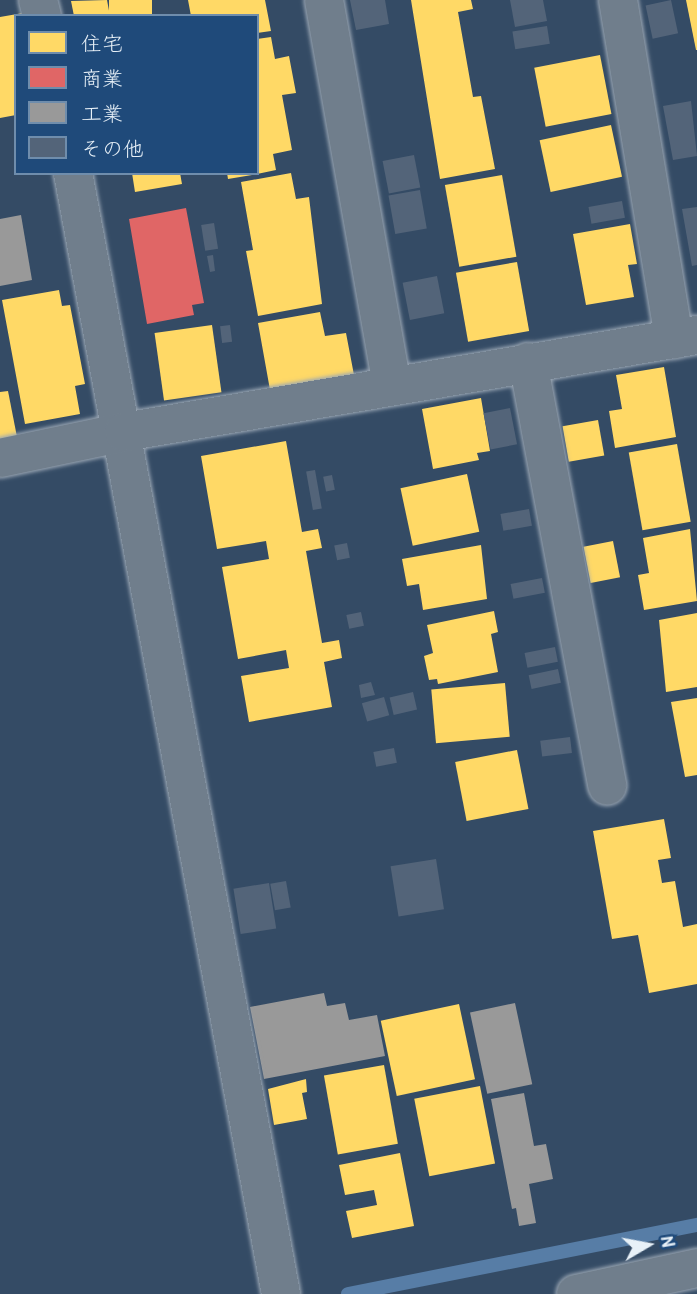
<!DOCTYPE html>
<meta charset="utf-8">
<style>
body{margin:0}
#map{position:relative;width:697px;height:1294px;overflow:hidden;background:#344b65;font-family:"Patrick Hand","Klee One",sans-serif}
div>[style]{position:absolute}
.homes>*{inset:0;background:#ffd966;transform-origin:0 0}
.shops>*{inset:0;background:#e06666}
.industry>*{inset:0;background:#999;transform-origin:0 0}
.stream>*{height:14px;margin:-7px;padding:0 7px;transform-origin:7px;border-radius:7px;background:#577da6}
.building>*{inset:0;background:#536479;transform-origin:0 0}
.roads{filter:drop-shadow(0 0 2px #9aa6b3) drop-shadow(0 0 2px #9aa6b3)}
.minor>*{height:38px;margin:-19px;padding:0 19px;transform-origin:19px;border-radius:19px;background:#707e8c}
span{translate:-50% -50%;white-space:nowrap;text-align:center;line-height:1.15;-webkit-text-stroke:7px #1f4a7a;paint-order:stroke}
.legend{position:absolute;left:14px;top:14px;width:245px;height:161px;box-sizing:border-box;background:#1f4a7a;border:2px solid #6f8dac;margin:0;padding:9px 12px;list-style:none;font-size:21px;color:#e8f1f8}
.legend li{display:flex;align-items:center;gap:14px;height:35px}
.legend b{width:35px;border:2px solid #6f8dac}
.north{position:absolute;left:613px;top:1210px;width:70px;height:70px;-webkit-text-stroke:5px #1f4a7a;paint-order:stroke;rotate:80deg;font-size:19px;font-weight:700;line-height:28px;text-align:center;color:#e8f1f8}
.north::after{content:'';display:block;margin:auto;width:24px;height:32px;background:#e8f1f8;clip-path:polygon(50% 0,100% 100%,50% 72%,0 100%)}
</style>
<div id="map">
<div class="homes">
<div style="clip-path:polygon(107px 0,110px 16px,74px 16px,71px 1px)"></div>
<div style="left:109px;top:0;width:43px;height:16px"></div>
<div style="clip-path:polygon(188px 0,265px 0,271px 31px,257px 33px,257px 16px,191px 16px)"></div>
<div style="clip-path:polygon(411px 0,471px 0,473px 9px,458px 12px,473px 97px,481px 96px,495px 169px,440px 179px)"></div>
<div style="clip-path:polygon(686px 0,697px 0,697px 50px,696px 50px)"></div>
<div style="clip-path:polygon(23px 13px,16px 16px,16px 115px,0 118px,0 17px)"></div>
<div style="clip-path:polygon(271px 37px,275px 59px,289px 56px,296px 93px,282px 95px,292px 150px,273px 154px,276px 170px,257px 174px,257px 39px)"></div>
<div style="left:600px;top:55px;width:60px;height:67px;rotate:79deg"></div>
<div style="left:611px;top:125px;width:53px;height:73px;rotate:78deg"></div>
<div style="clip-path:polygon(132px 173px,180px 173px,182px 184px,135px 192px)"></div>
<div style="clip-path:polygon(227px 173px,252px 173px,252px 175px,228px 179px)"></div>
<div style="clip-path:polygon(291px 173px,296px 199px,309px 197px,322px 304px,258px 316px,246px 251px,253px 250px,241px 182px)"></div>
<div style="left:502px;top:175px;width:83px;height:58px;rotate:80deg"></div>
<div style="clip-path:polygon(630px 224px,637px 264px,628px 265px,634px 297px,586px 305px,573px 234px)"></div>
<div style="left:517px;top:262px;width:70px;height:62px;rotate:80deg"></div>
<div style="clip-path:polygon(59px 290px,62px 306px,70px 305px,85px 384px,75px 386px,80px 414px,25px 424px,2px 300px)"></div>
<div style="clip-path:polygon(320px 312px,325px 336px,346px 333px,354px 375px,270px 390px,258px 323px)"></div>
<div style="left:212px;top:325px;width:68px;height:58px;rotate:82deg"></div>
<div style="clip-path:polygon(664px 367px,676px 437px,615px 448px,609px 411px,622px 409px,616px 375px)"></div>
<div style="clip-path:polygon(8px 391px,17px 437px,0 440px,0 392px)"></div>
<div style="clip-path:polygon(481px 398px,490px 451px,477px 453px,479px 460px,433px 469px,422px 409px)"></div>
<div style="left:598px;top:420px;width:36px;height:36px;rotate:80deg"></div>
<div style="clip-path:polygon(286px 441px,302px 532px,318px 529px,322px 548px,306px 551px,322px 643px,339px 640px,342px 658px,324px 662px,332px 707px,249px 722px,241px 676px,289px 668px,286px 650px,238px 659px,222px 567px,269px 559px,266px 541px,217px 549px,201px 456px)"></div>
<div style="left:677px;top:444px;width:79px;height:49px;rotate:80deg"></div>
<div style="left:467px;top:474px;width:59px;height:68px;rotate:78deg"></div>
<div style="clip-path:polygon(690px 529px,697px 601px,644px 610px,638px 575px,649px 573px,643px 538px)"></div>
<div style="left:613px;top:541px;width:37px;height:30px;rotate:79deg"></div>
<div style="clip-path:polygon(481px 545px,487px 599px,423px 610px,419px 584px,407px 586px,402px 559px)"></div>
<div style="clip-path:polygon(494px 611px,498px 632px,491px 634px,498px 672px,438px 684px,437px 679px,429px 680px,424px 656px,433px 653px,427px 625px)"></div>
<div style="clip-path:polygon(697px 613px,697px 687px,666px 692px,659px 620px)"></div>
<div style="left:505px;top:683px;width:54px;height:74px;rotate:85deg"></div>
<div style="clip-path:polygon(697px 698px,697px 775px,685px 777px,671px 702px)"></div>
<div style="left:517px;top:750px;width:60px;height:63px;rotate:79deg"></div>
<div style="clip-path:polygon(664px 819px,671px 858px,658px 860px,662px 883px,675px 881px,683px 927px,697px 924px,697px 984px,649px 993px,638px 935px,612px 939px,593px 831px)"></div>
<div style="left:459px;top:1004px;width:77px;height:80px;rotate:78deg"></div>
<div style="left:384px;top:1065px;width:80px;height:61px;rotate:80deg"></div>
<div style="clip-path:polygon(306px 1079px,307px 1092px,302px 1093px,307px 1119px,274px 1125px,268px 1089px)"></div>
<div style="left:480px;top:1086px;width:79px;height:67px;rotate:79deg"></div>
<div style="clip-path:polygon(400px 1153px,414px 1226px,352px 1238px,346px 1211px,377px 1205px,374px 1190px,345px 1195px,339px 1165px)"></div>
</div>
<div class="shops">
<div style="clip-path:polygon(186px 208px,204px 303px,192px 305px,194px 315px,147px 324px,129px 219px)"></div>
</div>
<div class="industry">
<div style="clip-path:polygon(21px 215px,32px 280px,0 286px,0 219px)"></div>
<div style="clip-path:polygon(324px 993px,327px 1006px,345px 1003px,349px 1020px,377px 1015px,385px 1056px,264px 1079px,250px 1007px)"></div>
<div style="left:515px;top:1003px;width:83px;height:46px;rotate:78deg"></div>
<div style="clip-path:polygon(524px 1093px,534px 1146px,546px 1144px,553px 1179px,529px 1184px,536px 1223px,519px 1226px,516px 1208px,512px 1209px,491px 1099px)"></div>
</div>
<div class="stream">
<div style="left:348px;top:1294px;width:356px;rotate:-11.2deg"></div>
</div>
<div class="building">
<div style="clip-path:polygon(350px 0,385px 0,389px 24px,356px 30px)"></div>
<div style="clip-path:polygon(510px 0,543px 0,547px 21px,515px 27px)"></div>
<div style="left:671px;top:0;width:34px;height:26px;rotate:78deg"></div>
<div style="left:547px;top:26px;width:18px;height:35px;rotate:81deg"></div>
<div style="clip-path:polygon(691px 101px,697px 156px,673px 160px,663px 106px)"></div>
<div style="left:414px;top:155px;width:33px;height:32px;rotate:79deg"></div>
<div style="left:420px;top:190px;width:39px;height:32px;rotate:80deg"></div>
<div style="left:622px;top:201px;width:17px;height:34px;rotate:80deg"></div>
<div style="clip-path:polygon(697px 207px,697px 265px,692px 266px,682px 209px)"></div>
<div style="left:214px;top:223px;width:26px;height:13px;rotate:81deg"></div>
<div style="clip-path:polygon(213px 255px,215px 271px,210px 272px,207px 256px)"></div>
<div style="left:437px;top:276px;width:38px;height:35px;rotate:79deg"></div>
<div style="left:230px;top:325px;width:17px;height:10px;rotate:83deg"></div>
<div style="left:510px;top:408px;width:37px;height:27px;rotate:79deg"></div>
<div style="left:315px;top:470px;width:39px;height:9px;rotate:80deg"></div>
<div style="left:332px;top:475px;width:15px;height:9px;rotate:79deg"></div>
<div style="left:529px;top:509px;width:17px;height:29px;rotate:80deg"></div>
<div style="left:347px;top:543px;width:15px;height:13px;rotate:79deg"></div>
<div style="left:542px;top:578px;width:15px;height:32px;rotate:79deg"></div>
<div style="left:361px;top:612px;width:14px;height:15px;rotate:78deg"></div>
<div style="left:555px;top:647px;width:15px;height:31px;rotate:79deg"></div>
<div style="left:558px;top:669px;width:14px;height:30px;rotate:78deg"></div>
<div style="clip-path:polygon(371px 682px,375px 695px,361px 698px,359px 685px)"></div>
<div style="left:413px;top:692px;width:18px;height:24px;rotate:77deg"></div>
<div style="left:384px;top:697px;width:19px;height:23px;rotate:74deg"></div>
<div style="left:570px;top:737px;width:16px;height:30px;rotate:83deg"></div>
<div style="left:394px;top:748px;width:15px;height:21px;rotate:79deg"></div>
<div style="left:436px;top:859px;width:51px;height:46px;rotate:81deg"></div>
<div style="left:286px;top:881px;width:27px;height:16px;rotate:80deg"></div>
<div style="left:269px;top:883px;width:46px;height:36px;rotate:81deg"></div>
</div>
<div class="roads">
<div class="minor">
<div style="left:38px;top:0;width:16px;rotate:76deg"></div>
<div style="left:324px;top:0;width:392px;rotate:80deg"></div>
<div style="left:618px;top:0;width:344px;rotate:80.6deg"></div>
<div style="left:73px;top:173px;width:1140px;rotate:79.49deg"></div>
<div style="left:528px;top:362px;width:431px;rotate:79.4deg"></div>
<div style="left:0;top:458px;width:127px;rotate:-11.8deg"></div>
<div style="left:124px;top:432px;width:581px;rotate:-9.61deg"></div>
<div style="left:576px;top:1294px;width:124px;rotate:-12.1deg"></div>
</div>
</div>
<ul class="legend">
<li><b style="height:19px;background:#ffd966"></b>住宅</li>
<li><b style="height:19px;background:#e06666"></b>商業</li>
<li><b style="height:19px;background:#999"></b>工業</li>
<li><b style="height:19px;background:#536479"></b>その他</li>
</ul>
<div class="north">N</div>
</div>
